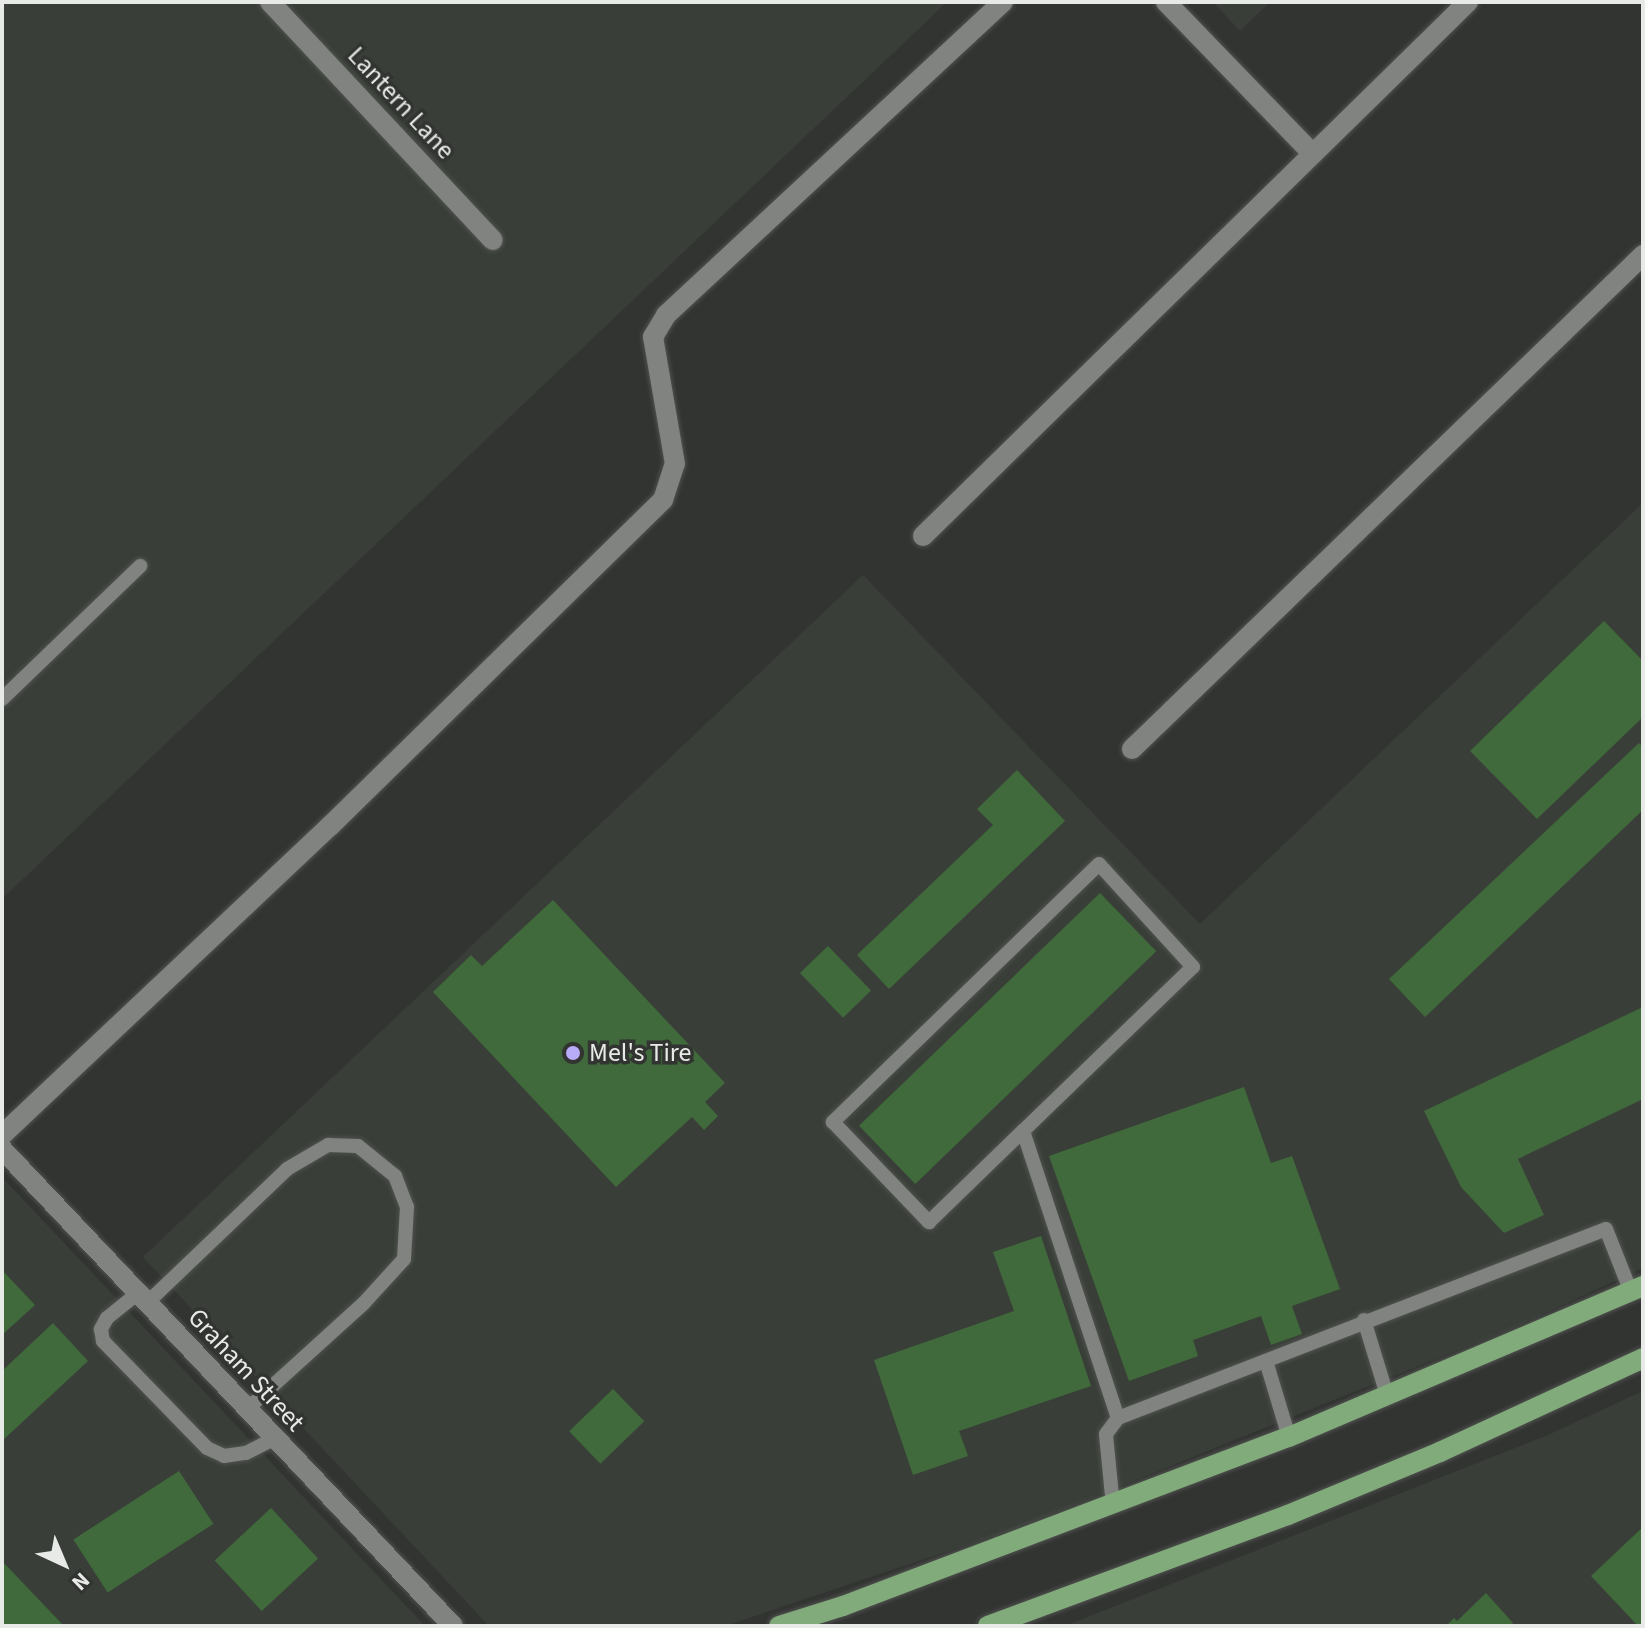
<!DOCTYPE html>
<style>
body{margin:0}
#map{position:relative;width:1645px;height:1628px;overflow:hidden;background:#323432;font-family:"Source Sans 3",sans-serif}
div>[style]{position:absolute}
.built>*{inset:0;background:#393f38}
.building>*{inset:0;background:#406a3b;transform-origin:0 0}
.roads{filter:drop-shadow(0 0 2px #50524f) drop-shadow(0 0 2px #50524f)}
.lane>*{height:14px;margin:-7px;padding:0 7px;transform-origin:7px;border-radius:7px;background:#818380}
.street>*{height:20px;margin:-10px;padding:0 10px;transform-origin:10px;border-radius:10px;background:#818380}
.primary>*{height:20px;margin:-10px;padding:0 10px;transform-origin:10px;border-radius:10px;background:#81ab7b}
.dots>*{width:22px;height:22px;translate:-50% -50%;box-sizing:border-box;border:4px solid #323432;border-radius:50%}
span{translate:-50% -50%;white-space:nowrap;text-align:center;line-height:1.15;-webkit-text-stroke:7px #323432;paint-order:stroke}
.street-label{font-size:26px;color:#e8eae8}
.poi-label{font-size:26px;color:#e8eae8}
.left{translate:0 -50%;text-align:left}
.frame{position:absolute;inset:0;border:4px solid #e8eae8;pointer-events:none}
.north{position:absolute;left:24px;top:1524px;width:80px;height:80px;-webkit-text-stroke:6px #323432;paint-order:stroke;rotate:136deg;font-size:22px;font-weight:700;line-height:32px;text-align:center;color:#e8eae8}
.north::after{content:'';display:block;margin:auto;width:28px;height:36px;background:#e8eae8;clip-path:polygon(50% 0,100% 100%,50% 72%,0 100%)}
</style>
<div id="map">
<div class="built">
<div style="clip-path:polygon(2px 2px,947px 2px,2px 899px)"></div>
<div style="clip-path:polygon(1213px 2px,1270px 2px,1240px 31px)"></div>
<div style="clip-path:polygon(1643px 503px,1643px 1268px,1510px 1329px,1014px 1529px,725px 1626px,489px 1626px,143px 1257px,863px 575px,1200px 924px)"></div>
<div style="clip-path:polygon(2px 1177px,425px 1626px,2px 1626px)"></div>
<div style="clip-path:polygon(1643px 1391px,1643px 1626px,1065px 1626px,1548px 1435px)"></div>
</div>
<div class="building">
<div style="clip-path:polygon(1604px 621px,1643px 661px,1643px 717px,1537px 819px,1470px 751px)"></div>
<div style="clip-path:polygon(1639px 743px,1643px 747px,1643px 810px,1425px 1017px,1389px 979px)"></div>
<div style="clip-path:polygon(1017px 770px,1065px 821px,889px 989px,857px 955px,993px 825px,977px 809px)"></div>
<div style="left:1100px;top:893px;width:81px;height:335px;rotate:46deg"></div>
<div style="clip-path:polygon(553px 900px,725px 1083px,705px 1102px,718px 1116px,704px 1130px,692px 1117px,616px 1187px,433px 992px,471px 955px,482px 966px)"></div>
<div style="left:828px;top:946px;width:62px;height:39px;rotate:46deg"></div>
<div style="clip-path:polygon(1643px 1007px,1643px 1099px,1518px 1159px,1544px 1215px,1504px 1233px,1461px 1187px,1424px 1111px)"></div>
<div style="clip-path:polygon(1244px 1087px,1271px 1163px,1292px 1156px,1340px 1289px,1292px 1306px,1302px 1334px,1271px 1345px,1261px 1316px,1193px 1340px,1198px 1356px,1129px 1381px,1049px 1156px)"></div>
<div style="clip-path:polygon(1041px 1236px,1091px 1386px,959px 1431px,968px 1456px,913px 1475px,874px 1360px,1014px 1311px,993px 1252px)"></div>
<div style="clip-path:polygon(2px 1270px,35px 1305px,2px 1335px)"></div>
<div style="clip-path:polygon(53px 1323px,88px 1361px,2px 1441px,2px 1371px)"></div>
<div style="left:613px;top:1389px;width:45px;height:61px;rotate:46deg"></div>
<div style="left:179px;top:1471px;width:63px;height:126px;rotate:57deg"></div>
<div style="left:271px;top:1508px;width:69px;height:77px;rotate:47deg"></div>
<div style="clip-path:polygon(1643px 1527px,1643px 1626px,1638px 1626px,1591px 1576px)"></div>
<div style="clip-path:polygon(2px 1561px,64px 1626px,2px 1626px)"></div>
<div style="clip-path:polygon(1486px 1593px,1513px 1623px,1510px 1626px,1446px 1626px,1454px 1618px,1457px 1621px)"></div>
</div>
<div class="roads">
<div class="lane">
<div style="left:2px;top:699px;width:192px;rotate:-43.9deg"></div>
<div style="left:1023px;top:1131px;width:236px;rotate:-44deg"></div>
<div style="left:1193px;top:967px;width:139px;rotate:-132.4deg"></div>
<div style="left:1099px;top:864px;width:371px;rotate:135.9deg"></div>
<div style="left:833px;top:1122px;width:139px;rotate:46.2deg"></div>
<div style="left:929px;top:1222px;width:131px;rotate:-44.1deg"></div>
<div style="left:1023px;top:1131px;width:302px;rotate:71.7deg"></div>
<div style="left:138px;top:1293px;width:40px;rotate:141deg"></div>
<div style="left:107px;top:1318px;width:13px;rotate:119deg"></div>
<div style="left:101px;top:1329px;width:12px;rotate:81deg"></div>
<div style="left:103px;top:1341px;width:149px;rotate:45.8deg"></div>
<div style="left:207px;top:1448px;width:19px;rotate:25deg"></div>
<div style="left:224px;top:1456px;width:22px;rotate:-8deg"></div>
<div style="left:246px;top:1453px;width:33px;rotate:-27deg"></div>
<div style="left:147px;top:1303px;width:194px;rotate:-43.7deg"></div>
<div style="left:287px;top:1169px;width:48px;rotate:-30.3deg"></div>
<div style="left:328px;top:1145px;width:30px;rotate:2deg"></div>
<div style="left:358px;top:1146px;width:48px;rotate:39deg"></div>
<div style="left:395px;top:1176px;width:33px;rotate:69deg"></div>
<div style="left:407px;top:1207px;width:52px;rotate:93.3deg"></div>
<div style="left:404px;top:1259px;width:59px;rotate:132.3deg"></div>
<div style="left:364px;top:1303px;width:158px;rotate:137.8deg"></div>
<div style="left:1364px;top:1320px;width:78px;rotate:73deg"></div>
<div style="left:1266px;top:1361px;width:79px;rotate:73.2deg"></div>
<div style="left:1113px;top:1506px;width:72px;rotate:-95.6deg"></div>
<div style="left:1106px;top:1434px;width:20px;rotate:-53deg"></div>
<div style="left:1118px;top:1418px;width:523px;rotate:-21.17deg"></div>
<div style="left:1606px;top:1229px;width:68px;rotate:68.4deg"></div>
</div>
<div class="street">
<div style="left:270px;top:2px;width:326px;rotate:46.9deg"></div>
<div style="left:1166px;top:2px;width:211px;rotate:46deg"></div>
<div style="left:923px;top:536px;width:763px;rotate:-44.42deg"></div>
<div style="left:1132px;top:749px;width:711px;rotate:-44.03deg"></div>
<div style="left:2px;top:1135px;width:451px;rotate:-43.3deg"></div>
<div style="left:330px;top:826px;width:466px;rotate:-44.4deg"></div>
<div style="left:663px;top:500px;width:38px;rotate:-72deg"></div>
<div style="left:675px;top:464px;width:129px;rotate:-99.8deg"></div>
<div style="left:653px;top:337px;width:26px;rotate:-59deg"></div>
<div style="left:666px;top:315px;width:460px;rotate:-42.9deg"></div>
<div style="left:2px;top:1149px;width:656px;rotate:46.6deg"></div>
</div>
<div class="primary">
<div style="left:779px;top:1626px;width:67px;rotate:-17.4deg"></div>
<div style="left:843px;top:1606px;width:477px;rotate:-20.8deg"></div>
<div style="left:1289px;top:1437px;width:385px;rotate:-23.1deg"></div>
<div style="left:988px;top:1626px;width:320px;rotate:-20.3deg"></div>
<div style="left:1288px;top:1515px;width:165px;rotate:-22.5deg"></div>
<div style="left:1440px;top:1452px;width:224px;rotate:-24.8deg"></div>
</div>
</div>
<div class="dots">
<div style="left:573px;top:1053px;background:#b8abf7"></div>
</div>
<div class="street-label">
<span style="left:401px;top:103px;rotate:47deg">Lantern Lane</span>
<span style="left:246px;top:1370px;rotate:47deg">Graham Street</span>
</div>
<div class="poi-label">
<span class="left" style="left:589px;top:1053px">Mel's Tire</span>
</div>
<div class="frame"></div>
<div class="north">N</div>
</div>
